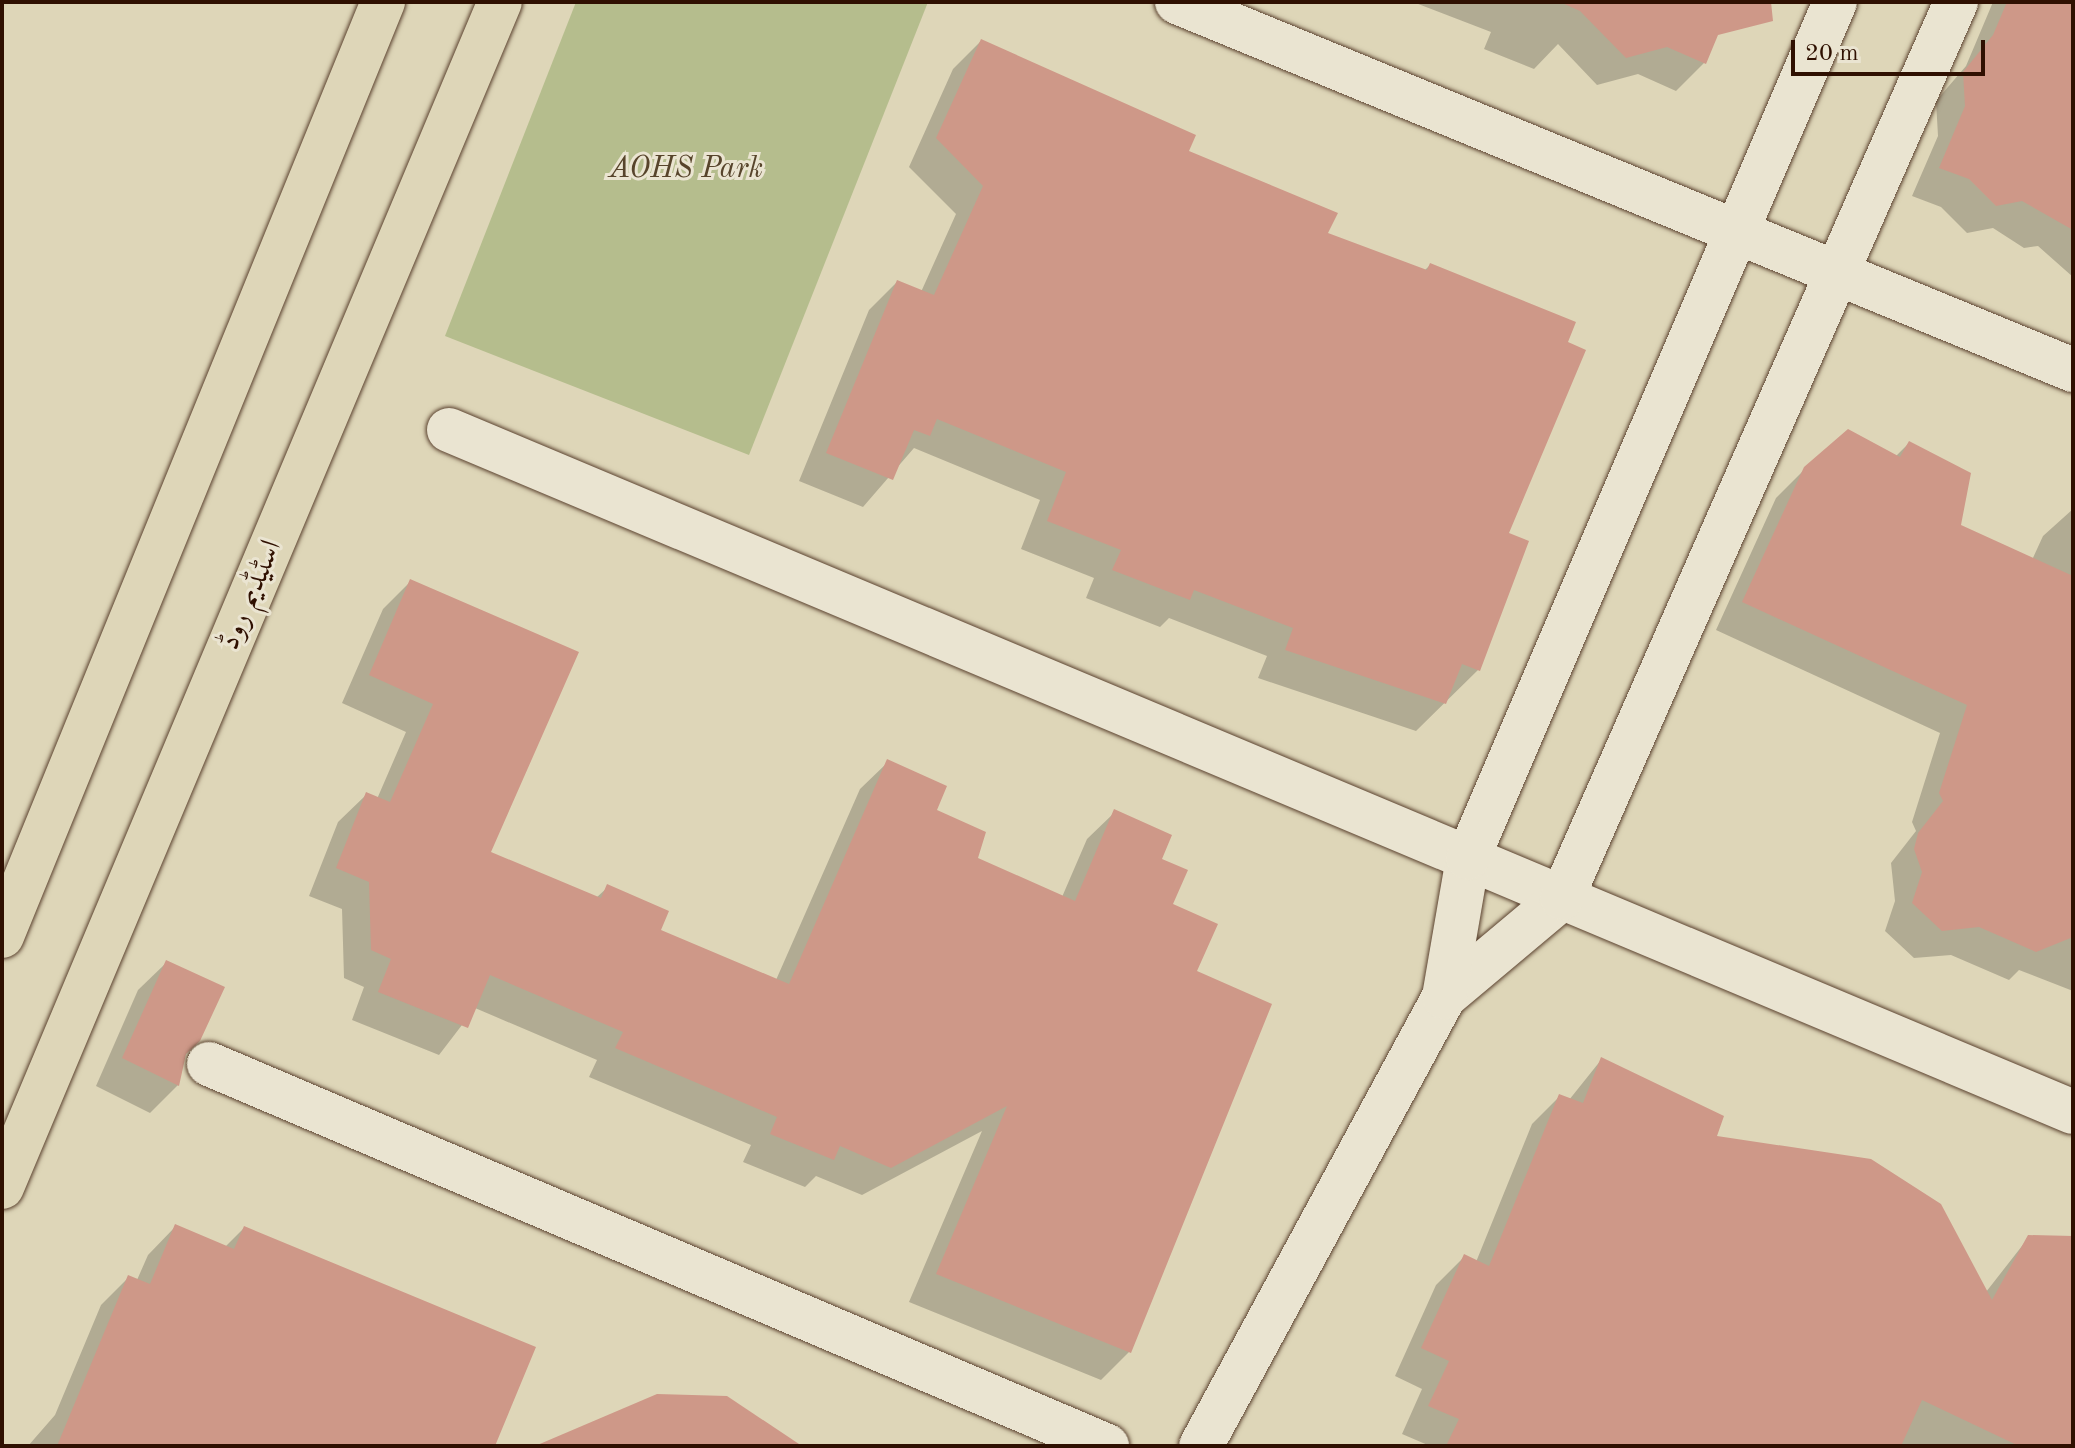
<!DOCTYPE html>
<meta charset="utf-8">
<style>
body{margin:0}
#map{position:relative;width:2075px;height:1448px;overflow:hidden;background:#ded6b8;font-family:"Old Standard TT",Amiri,serif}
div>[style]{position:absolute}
.green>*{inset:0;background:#b5bd8d}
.shadow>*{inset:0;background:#0003}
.building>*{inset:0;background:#ce9888}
.roads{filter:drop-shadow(0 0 2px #5b422f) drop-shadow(0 0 2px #5b422f)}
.minor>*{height:44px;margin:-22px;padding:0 22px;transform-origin:22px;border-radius:22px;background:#eae4d1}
.major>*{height:44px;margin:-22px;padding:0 22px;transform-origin:22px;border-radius:22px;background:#ded6b8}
span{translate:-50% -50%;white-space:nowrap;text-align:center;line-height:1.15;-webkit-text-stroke:6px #eae4d1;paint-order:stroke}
.park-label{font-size:30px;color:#57442b;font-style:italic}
.street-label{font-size:30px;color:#2f1001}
.frame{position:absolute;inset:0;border:4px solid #2f1001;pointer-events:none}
.scale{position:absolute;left:1791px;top:40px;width:194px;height:36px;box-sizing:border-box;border:4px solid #2f1001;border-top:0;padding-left:10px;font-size:24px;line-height:28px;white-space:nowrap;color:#2f1001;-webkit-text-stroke:6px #eae4d1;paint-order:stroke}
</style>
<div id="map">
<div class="green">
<div style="clip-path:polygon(576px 2px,928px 2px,749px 455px,445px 336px)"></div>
</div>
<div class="shadow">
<div style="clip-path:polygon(1413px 2px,1729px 2px,1704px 63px,1676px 91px,1638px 74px,1597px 85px,1558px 44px,1534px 69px,1484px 49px,1491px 32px)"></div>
<div style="clip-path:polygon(1993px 2px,2073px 2px,2073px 277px,2038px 246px,2024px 248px,1993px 228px,1967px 233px,1941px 207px,1912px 196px,1938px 136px,1936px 101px,1966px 66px)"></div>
<div style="clip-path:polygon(981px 41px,1325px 234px,1424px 271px,1430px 265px,1506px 534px,1527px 542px,1478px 670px,1416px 731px,1258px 678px,1267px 656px,1169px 618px,1160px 627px,1086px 598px,1094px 578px,1021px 549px,1040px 500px,914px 448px,863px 507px,799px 481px,869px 310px,897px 282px,921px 292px,956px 214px,909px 167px,953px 69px)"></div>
<div style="clip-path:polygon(1909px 443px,1959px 526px,2032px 560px,2043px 536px,2073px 509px,2073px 991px,2019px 970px,2009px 980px,1951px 955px,1914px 958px,1885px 931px,1895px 901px,1891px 863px,1916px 831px,1912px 822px,1940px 733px,1716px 630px,1776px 498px,1805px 469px,1896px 456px)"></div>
<div style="clip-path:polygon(411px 581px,489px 853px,596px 898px,608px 887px,659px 931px,776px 980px,860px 789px,888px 762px,975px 859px,1062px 897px,1087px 839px,1115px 812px,1159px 860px,1194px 972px,1129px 1352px,1101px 1380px,909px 1302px,982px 1131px,862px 1195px,816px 1176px,805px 1187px,743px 1162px,751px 1145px,589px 1077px,597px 1060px,475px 1008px,439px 1055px,352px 1020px,364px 987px,344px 978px,342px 909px,309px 896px,338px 822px,366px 795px,377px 799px,406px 732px,342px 703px,383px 609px)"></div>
<div style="clip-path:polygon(166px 963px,184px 1055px,178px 1085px,150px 1113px,96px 1086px,138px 990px)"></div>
<div style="clip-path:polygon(1601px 1060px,1714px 1137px,1986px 1292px,2029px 1237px,2073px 1244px,2073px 1446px,1430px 1446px,1402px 1434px,1422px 1389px,1395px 1376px,1436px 1285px,1464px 1257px,1476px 1262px,1532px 1124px,1560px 1096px,1569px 1100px)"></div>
<div style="clip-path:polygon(175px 1227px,225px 1247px,244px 1228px,493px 1446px,28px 1446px,55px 1415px,101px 1305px,129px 1277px,137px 1280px,148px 1255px)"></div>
</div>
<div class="building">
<div style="clip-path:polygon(1560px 2px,1771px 2px,1773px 21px,1718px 35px,1706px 64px,1667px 47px,1626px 58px,1580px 11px)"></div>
<div style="clip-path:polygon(2007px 2px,2073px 2px,2073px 230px,2022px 201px,1996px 206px,1969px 179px,1939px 168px,1965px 106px,1963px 72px,1993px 35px)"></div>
<div style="clip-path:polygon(981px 39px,1196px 135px,1189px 151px,1338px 213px,1328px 233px,1427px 270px,1430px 263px,1576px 322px,1568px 342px,1586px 350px,1509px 533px,1529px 541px,1480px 671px,1462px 664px,1446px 704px,1285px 650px,1293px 628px,1194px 590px,1190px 600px,1112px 570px,1121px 550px,1047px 521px,1066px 472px,937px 419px,930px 436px,914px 430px,893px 480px,826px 453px,897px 280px,934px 295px,983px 186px,936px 138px)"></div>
<div style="clip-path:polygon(1848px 429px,1900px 457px,1909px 441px,1971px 473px,1961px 525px,2073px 576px,2073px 937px,2036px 952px,1979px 927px,1942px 931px,1912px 903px,1922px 872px,1914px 849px,1918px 833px,1943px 801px,1939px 793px,1967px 705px,1742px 602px,1804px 467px)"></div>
<div style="clip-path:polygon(410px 579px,579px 652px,491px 852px,601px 898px,607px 884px,669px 911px,661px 930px,789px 984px,887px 759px,947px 786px,937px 810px,986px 832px,978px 858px,1075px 901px,1114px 809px,1172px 835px,1162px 859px,1188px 870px,1173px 904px,1218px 924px,1197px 971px,1272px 1004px,1131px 1353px,936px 1274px,1007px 1106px,891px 1168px,840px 1146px,834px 1160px,770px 1134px,777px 1117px,615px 1048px,623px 1032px,490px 975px,468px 1028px,378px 992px,391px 959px,371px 950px,369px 882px,336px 868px,366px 792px,390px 802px,433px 704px,369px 675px)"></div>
<div style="clip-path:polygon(166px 960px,225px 987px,200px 1041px,186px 1054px,179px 1086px,122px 1058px)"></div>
<div style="clip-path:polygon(1601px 1057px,1724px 1116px,1717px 1136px,1871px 1159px,1941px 1204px,1992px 1300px,2028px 1235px,2073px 1236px,2073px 1446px,2019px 1446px,1922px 1400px,1901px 1446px,1446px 1446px,1459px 1419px,1428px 1406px,1449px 1361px,1421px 1348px,1464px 1254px,1489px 1266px,1559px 1094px,1583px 1103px)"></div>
<div style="clip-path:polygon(175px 1224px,234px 1249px,244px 1226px,536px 1347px,495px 1446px,57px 1446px,128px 1275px,150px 1284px)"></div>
<div style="clip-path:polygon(657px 1394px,727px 1396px,802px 1446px,535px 1446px)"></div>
</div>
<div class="roads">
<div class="minor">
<div style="left:1177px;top:2px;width:969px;rotate:22.33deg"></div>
<div style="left:449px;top:430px;width:1761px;rotate:22.78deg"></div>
<div style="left:1444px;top:997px;width:154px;rotate:-40deg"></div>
<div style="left:1562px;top:898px;width:979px;rotate:-66.26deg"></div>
<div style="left:209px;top:1064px;width:976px;rotate:23.04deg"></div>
<div style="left:1201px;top:1446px;width:511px;rotate:-61.58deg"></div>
<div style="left:1444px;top:997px;width:141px;rotate:-80.2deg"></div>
<div style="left:1468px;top:858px;width:931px;rotate:-66.79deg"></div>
</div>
<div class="major">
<div style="left:2px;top:936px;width:1009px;rotate:-67.81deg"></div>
<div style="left:2px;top:1187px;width:1285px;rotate:-67.21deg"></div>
</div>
</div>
<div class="park-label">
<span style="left:686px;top:169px">AOHS Park</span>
</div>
<div class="street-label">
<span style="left:251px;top:595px;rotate:-67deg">اسٹیڈیم روڈ</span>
</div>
<div class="frame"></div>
<div class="scale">20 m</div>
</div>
